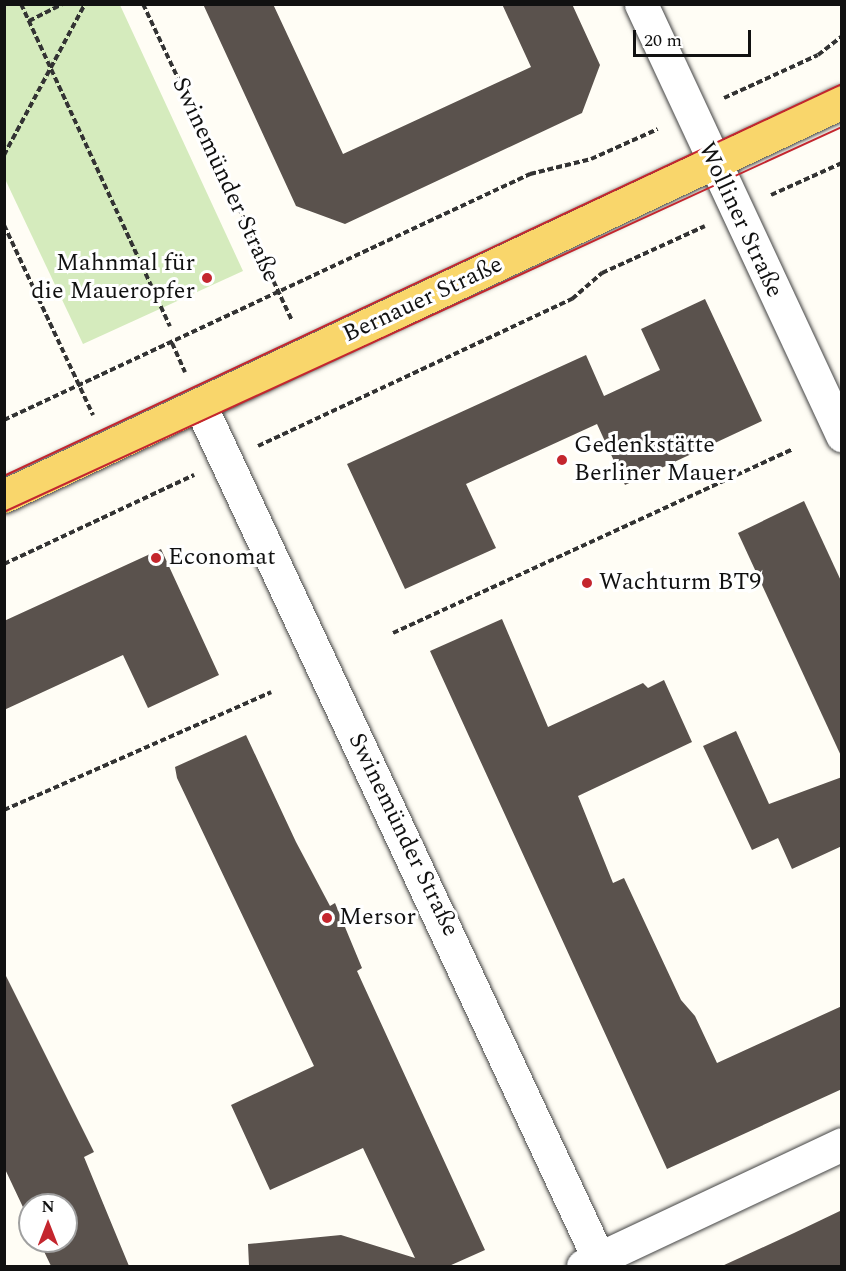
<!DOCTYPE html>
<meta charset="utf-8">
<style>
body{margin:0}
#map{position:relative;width:846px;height:1271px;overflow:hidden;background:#fffdf5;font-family:Spectral,serif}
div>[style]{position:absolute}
.green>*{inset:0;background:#d5ebbd}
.building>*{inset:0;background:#5a524d}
.path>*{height:4px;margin-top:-2px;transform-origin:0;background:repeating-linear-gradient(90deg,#333 0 6px,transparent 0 9px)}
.roads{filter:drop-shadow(0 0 2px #444) drop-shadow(0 0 2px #444)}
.minor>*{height:33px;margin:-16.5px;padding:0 16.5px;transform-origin:16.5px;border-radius:16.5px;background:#fff}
.major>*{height:33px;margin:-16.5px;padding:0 16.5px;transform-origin:16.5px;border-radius:16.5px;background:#f9d66b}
.tram>*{height:1.5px;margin:-0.75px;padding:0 0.75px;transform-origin:0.75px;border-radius:0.75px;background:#c4262e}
.dots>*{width:16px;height:16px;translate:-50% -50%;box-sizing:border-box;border:3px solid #fff;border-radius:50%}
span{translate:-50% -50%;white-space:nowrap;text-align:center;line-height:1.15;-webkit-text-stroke:6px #fff;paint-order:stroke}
.street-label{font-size:24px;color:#111}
.poi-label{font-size:24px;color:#111}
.right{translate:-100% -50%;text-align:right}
.left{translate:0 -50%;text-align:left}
.frame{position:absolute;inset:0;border:6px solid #111;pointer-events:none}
.north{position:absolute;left:18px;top:1193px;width:60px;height:60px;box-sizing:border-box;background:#fff;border:2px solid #a0a0a0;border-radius:50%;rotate:0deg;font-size:16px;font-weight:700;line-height:24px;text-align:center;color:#111}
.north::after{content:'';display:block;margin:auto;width:21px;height:27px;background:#c4262e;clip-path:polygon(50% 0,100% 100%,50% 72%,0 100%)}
.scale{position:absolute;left:633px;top:30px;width:118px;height:27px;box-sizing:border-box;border:3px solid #111;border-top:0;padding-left:8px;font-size:18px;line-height:21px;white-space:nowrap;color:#111;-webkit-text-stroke:4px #fff;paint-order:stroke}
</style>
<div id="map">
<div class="green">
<div style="clip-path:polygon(5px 4px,120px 5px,243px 271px,83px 344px,5px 179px)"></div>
</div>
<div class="building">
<div style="clip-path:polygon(203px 4px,273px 4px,343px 154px,531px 67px,502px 4px,572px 4px,600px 65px,582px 113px,345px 224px,296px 206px)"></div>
<div style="clip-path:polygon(705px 299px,762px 421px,625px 485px,597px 424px,466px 484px,496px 548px,405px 589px,347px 464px,586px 355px,604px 396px,660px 370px,641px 329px)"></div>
<div style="clip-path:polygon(804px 501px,842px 583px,842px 758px,738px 533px)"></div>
<div style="clip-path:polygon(161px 549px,219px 675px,148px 708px,123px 655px,4px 710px,4px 621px)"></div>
<div style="clip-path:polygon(502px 619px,548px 727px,643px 683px,648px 688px,664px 680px,692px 742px,578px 796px,613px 883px,624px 878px,681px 1000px,695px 1016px,717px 1063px,842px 1006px,842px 1089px,667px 1169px,430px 651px)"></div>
<div style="clip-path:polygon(736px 731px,769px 804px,842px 777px,842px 846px,792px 869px,778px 838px,752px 850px,703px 746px)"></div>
<div style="clip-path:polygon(246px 735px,296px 842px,330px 906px,335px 903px,362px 968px,357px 971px,485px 1250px,449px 1266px,249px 1266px,248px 1244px,341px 1235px,415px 1258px,363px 1148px,270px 1190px,231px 1105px,314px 1066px,177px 778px,175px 767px)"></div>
<div style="clip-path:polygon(4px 972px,94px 1152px,84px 1157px,129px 1266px,51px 1266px,39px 1241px,66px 1241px,66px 1205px,30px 1205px,30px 1222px,4px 1167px)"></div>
<div style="clip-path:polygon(842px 1210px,842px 1266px,722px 1266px,794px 1233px)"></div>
</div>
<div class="path">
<div style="left:21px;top:4px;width:355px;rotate:65.2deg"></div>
<div style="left:143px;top:4px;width:350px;rotate:64.8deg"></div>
<div style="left:29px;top:21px;width:37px;rotate:-27deg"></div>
<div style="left:724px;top:98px;width:103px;rotate:-24.6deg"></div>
<div style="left:818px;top:55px;width:31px;rotate:-38deg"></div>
<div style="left:4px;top:155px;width:171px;rotate:-61.8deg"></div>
<div style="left:771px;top:195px;width:78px;rotate:-24.3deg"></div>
<div style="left:4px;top:225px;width:210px;rotate:64.9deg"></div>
<div style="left:172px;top:343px;width:32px;rotate:66deg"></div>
<div style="left:4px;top:420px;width:581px;rotate:-25.06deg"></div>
<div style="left:530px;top:174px;width:63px;rotate:-13.8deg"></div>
<div style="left:591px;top:159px;width:73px;rotate:-24.1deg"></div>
<div style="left:258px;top:446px;width:347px;rotate:-25.1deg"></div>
<div style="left:572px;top:299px;width:40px;rotate:-41deg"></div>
<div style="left:602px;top:273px;width:113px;rotate:-24.5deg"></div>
<div style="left:4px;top:564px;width:210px;rotate:-25.1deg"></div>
<div style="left:393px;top:633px;width:440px;rotate:-24.7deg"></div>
<div style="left:4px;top:810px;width:292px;rotate:-23.8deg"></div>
</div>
<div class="roads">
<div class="minor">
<div style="left:641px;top:4px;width:476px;rotate:65deg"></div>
<div style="left:200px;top:405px;width:950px;rotate:64.97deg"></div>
<div style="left:583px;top:1266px;width:286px;rotate:-25.2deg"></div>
</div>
<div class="major">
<div style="left:4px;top:496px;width:926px;rotate:-25.18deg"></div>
</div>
</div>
<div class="tram">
<div style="left:4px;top:476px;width:925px;rotate:-25.07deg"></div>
<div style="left:4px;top:512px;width:922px;rotate:-24.68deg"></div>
</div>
<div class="dots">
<div style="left:207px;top:278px;background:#c4262e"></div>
<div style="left:562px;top:460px;background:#c4262e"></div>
<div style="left:156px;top:558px;background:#c4262e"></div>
<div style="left:587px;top:583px;background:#c4262e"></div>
<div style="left:327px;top:918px;background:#c4262e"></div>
</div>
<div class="street-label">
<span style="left:225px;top:180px;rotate:65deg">Swinemünder Straße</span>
<span style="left:740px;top:220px;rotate:65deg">Wolliner Straße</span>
<span style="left:423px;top:300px;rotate:-25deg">Bernauer Straße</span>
<span style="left:403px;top:835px;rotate:64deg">Swinemünder Straße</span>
</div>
<div class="poi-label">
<span class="right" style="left:195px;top:278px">Mahnmal für<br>die Maueropfer</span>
<span class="left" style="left:574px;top:460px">Gedenkstätte<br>Berliner Mauer</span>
<span class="left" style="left:168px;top:558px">Economat</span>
<span class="left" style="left:599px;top:583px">Wachturm BT9</span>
<span class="left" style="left:339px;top:918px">Mersor</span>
</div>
<div class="frame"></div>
<div class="north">N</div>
<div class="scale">20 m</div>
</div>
